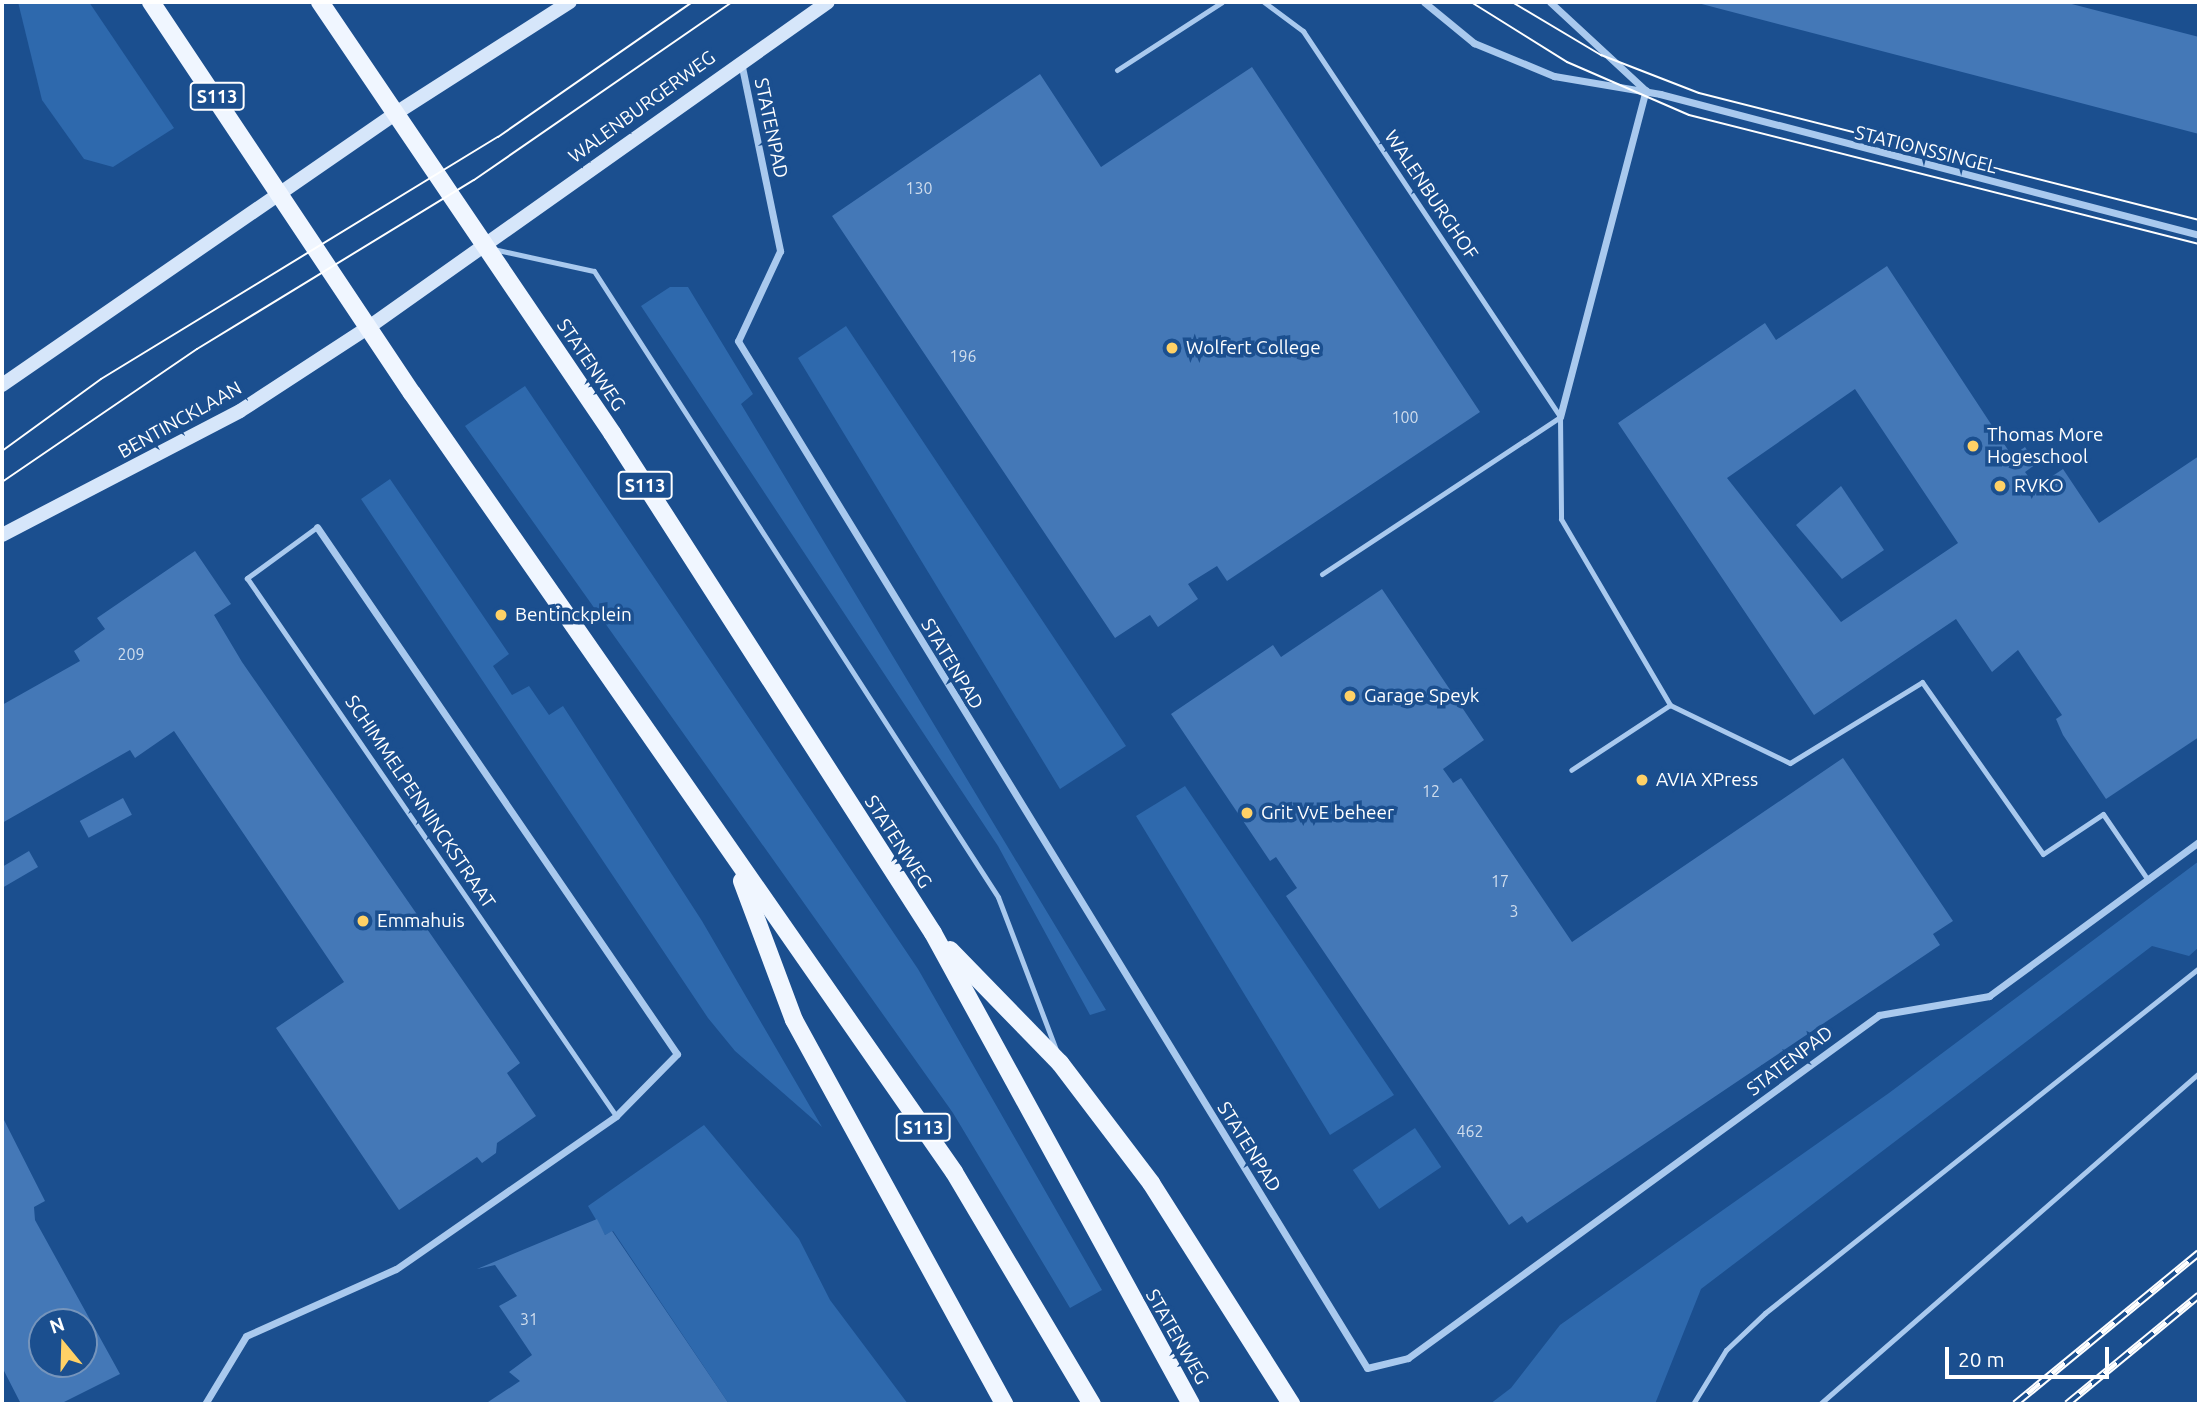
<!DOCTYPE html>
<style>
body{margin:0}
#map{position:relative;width:2201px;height:1406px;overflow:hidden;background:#1b4f8f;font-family:Ubuntu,sans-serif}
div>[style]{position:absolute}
.green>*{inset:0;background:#2e69ad;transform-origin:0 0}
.building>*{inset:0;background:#4478b7;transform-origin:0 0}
.lane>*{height:5px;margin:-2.5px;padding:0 2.5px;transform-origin:2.5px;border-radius:2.5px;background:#a9c9ee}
.street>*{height:7px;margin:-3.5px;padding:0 3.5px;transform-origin:3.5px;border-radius:3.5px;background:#a9c9ee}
.secondary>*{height:14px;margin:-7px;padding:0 7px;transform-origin:7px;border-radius:7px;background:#d6e6fa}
.primary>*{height:18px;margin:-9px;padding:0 9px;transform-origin:9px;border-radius:9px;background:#f0f6ff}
.tram>*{height:2px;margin:-1px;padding:0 1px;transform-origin:1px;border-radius:1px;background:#fff}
.rail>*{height:8px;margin-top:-4px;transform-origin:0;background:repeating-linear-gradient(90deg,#1b4f8f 0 16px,#fff 0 32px);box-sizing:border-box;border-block:2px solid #fff}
.dots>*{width:19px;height:19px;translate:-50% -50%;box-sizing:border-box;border:4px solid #1b4f8f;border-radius:50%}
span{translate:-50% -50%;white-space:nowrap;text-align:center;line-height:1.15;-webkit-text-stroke:7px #1b4f8f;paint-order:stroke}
.number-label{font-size:16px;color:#d0dded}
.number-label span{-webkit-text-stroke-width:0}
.shield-label span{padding:2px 5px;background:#1b4f8f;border:2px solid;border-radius:5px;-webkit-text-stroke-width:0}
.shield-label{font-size:18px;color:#fff;font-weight:700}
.street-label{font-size:19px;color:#fff}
.poi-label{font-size:19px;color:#fff}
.left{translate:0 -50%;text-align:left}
.frame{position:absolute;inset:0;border:4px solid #fff;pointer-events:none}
.north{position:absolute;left:28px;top:1308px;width:70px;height:70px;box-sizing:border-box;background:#1b4f8f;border:2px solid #7695bc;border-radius:50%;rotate:341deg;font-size:19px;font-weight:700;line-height:28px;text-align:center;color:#fff}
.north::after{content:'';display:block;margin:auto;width:24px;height:32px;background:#ffd166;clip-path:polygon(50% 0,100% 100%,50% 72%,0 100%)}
.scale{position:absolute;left:1945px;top:1347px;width:164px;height:32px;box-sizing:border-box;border:4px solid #fff;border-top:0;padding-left:9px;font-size:21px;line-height:24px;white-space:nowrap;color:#fff;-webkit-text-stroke:5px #1b4f8f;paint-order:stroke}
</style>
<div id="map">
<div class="green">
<div style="clip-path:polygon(18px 2px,89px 2px,174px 128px,113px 167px,84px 159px,42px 100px)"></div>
<div style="clip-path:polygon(670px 287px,688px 287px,753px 394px,741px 404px,1106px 1010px,1090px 1015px,998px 846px,641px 306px)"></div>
<div style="clip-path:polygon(846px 326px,1126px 746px,1060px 789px,798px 358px)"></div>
<div style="clip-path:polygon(525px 386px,918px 969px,1102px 1290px,1070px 1308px,953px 1113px,465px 426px)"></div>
<div style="clip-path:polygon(390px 479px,509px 654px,493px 666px,512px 695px,529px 686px,549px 715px,563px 706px,702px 921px,822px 1127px,735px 1051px,708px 1018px,361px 499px)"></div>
<div style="clip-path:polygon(1185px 786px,1394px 1095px,1330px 1135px,1136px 816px)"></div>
<div style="clip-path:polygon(2199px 861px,2199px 947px,2189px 956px,2152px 946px,1701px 1289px,1655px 1404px,1490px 1404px,1511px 1388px,1560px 1325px,1889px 1093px)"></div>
<div style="clip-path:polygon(704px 1125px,799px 1239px,830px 1300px,908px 1404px,729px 1404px,613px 1231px,605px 1235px,588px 1206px)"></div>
<div style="left:1415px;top:1128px;width:47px;height:75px;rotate:56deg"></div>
</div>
<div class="building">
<div style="clip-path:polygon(1694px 2px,2064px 2px,2199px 37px,2199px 134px)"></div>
<div style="clip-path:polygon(1252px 67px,1480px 412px,1227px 581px,1217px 566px,1188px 584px,1198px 599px,1158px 627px,1150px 615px,1115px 638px,832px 216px,1040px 74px,1101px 167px)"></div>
<div style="clip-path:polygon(evenodd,1887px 266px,2012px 456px,2025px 447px,2036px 464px,2025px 472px,2036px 487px,2063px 469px,2099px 523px,2199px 456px,2199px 737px,2106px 799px,2063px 735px,2056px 719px,2062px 715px,2018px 650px,1992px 672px,1956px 619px,1814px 715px,1618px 423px,1765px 323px,1776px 340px,1887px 266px,1855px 389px,1958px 543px,1841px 622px,1727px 478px,1855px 389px)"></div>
<div style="clip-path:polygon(1841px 486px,1884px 550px,1842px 579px,1796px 525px)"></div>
<div style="clip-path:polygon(195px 551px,231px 604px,214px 615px,242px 662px,520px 1063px,507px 1073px,536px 1116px,497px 1143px,496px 1153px,482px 1163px,477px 1157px,399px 1210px,276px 1028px,344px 982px,174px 731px,135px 758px,130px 750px,2px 823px,2px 705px,80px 661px,74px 651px,105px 629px,97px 618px)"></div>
<div style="clip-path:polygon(1382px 589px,1484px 740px,1443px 769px,1453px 783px,1461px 778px,1572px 942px,1843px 758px,1953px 921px,1933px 934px,1940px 945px,1527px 1223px,1522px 1216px,1509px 1225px,1286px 896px,1297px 888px,1276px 857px,1270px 861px,1171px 714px,1273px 645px,1281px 657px)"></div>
<div style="left:123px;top:798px;width:19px;height:49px;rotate:62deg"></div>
<div style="clip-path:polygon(29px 851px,38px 867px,2px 888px,2px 867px)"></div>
<div style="clip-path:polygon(evenodd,2px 1116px,45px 1201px,34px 1207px,35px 1220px,120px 1374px,60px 1404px,21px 1404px,2px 1367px,2px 1116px,42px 1322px,84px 1322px,84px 1364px,42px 1364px,42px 1322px)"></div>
<div style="clip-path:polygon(597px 1219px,605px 1235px,612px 1231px,729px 1404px,485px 1404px,520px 1381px,509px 1372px,532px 1355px,499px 1306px,517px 1296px,495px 1265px,477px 1269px)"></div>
</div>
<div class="lane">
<div style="left:1264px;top:2px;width:49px;rotate:36.6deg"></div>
<div style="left:1303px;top:31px;width:464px;rotate:56.3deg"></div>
<div style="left:1560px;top:417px;width:102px;rotate:89.4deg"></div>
<div style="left:1561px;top:519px;width:216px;rotate:59.6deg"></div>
<div style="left:1670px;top:705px;width:118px;rotate:146.7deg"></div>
<div style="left:1117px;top:70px;width:125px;rotate:-32.9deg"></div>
<div style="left:493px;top:249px;width:103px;rotate:12.3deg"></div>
<div style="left:594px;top:271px;width:745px;rotate:57.16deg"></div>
<div style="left:998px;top:897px;width:164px;rotate:69.2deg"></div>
<div style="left:317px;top:527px;width:87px;rotate:143.9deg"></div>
<div style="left:247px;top:578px;width:652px;rotate:55.55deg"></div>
<div style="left:1322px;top:574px;width:285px;rotate:-33.4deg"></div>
<div style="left:1670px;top:705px;width:133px;rotate:25.8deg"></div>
<div style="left:1790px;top:763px;width:155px;rotate:-31.5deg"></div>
<div style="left:1922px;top:682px;width:210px;rotate:54.9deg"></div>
<div style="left:2043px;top:854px;width:72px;rotate:-33.7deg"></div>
<div style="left:2103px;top:814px;width:80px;rotate:55.7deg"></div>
<div style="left:1693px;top:1404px;width:63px;rotate:-58.6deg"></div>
<div style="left:1726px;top:1350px;width:54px;rotate:-43.5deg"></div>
<div style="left:1765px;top:1313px;width:554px;rotate:-38.48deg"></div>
<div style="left:1820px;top:1404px;width:503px;rotate:-41.13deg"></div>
</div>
<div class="street">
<div style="left:1424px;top:2px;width:65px;rotate:39.4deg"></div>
<div style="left:1474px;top:43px;width:87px;rotate:22.4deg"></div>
<div style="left:1554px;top:76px;width:108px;rotate:9.6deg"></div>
<div style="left:1660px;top:94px;width:557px;rotate:14.66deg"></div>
<div style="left:1550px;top:2px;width:129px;rotate:42.8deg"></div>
<div style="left:741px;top:62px;width:193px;rotate:78.3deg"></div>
<div style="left:780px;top:251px;width:99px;rotate:115deg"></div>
<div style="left:738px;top:341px;width:1204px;rotate:58.51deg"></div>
<div style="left:1367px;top:1368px;width:42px;rotate:-13.7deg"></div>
<div style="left:1408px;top:1358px;width:583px;rotate:-36.06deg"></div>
<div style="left:1879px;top:1015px;width:112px;rotate:-9.8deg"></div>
<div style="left:1989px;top:996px;width:260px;rotate:-36.3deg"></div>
<div style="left:1560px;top:417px;width:338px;rotate:-75.3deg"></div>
<div style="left:205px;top:1404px;width:79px;rotate:-58.9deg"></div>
<div style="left:246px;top:1336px;width:164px;rotate:-24.1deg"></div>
<div style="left:396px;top:1269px;width:268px;rotate:-34.8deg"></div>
<div style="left:616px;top:1116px;width:87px;rotate:-45.5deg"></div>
<div style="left:677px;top:1054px;width:638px;rotate:-124.34deg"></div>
</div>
<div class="secondary">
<div style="left:2px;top:385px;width:475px;rotate:-34.6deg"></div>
<div style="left:393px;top:115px;width:210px;rotate:-32.6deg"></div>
<div style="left:2px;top:535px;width:268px;rotate:-27.5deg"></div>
<div style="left:240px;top:411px;width:154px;rotate:-33.1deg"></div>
<div style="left:369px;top:327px;width:562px;rotate:-35.3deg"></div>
</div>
<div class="primary">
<div style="left:151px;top:2px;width:470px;rotate:56.3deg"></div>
<div style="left:412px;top:393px;width:949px;rotate:55.17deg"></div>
<div style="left:954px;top:1172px;width:270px;rotate:59.3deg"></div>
<div style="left:320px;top:2px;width:521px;rotate:55.88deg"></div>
<div style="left:612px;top:433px;width:594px;rotate:57.3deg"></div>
<div style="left:933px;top:933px;width:537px;rotate:61.29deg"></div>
<div style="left:742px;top:881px;width:148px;rotate:69.5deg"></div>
<div style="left:794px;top:1020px;width:438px;rotate:61.3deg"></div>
<div style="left:950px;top:950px;width:158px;rotate:45.8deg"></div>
<div style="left:1060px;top:1063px;width:151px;rotate:52.8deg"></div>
<div style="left:1151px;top:1183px;width:262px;rotate:57.6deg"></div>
</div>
<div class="tram">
<div style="left:1471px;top:2px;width:113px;rotate:32deg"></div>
<div style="left:1567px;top:62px;width:133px;rotate:23.5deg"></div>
<div style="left:1689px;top:115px;width:526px;rotate:14.19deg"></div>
<div style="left:1512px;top:2px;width:104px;rotate:30.8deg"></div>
<div style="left:1601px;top:55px;width:105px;rotate:21.2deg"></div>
<div style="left:1699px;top:93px;width:516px;rotate:14.25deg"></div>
<div style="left:2px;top:451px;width:122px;rotate:-36deg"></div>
<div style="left:101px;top:379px;width:465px;rotate:-31.4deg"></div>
<div style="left:498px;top:137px;width:236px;rotate:-34.8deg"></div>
<div style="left:2px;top:482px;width:236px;rotate:-34.3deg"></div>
<div style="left:197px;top:349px;width:324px;rotate:-31.4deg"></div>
<div style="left:474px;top:180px;width:313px;rotate:-34.6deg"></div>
</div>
<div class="rail">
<div style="left:2015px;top:1404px;width:238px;rotate:-39.4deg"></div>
<div style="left:2067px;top:1404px;width:171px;rotate:-39.5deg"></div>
</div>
<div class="dots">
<div style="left:1172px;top:348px;background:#ffd166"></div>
<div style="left:1973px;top:446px;background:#ffd166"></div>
<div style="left:2000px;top:486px;background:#ffd166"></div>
<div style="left:501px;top:615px;background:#ffd166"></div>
<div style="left:1350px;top:696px;background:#ffd166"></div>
<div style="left:1642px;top:780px;background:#ffd166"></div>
<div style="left:1247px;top:813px;background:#ffd166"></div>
<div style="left:363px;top:921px;background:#ffd166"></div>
</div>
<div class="number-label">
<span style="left:919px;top:188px">130</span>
<span style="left:963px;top:356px">196</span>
<span style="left:1405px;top:417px">100</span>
<span style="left:131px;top:654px">209</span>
<span style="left:1431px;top:791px">12</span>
<span style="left:1500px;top:881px">17</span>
<span style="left:1514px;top:911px">3</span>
<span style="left:1470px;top:1131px">462</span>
<span style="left:529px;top:1319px">31</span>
</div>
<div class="shield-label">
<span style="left:217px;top:96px">S113</span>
<span style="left:645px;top:485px">S113</span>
<span style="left:923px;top:1127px">S113</span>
</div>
<div class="street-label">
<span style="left:642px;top:107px;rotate:-36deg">WALENBURGERWEG</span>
<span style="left:771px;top:128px;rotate:78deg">STATENPAD</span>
<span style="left:1926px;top:150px;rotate:14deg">STATIONSSINGEL</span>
<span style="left:1431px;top:195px;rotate:56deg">WALENBURGHOF</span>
<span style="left:591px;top:365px;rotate:56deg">STATENWEG</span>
<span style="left:180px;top:420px;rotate:-29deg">BENTINCKLAAN</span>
<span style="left:952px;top:664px;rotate:59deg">STATENPAD</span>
<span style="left:420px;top:802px;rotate:56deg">SCHIMMELPENNINCKSTRAAT</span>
<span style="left:898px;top:842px;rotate:57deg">STATENWEG</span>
<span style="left:1790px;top:1061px;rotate:-37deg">STATENPAD</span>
<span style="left:1249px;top:1147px;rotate:58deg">STATENPAD</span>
<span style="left:1177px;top:1337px;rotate:60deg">STATENWEG</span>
</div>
<div class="poi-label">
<span class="left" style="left:1186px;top:348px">Wolfert College</span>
<span class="left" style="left:1987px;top:446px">Thomas More<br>Hogeschool</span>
<span class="left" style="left:2014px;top:486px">RVKO</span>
<span class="left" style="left:515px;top:615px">Bentinckplein</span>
<span class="left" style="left:1364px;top:696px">Garage Speyk</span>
<span class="left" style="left:1656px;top:780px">AVIA XPress</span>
<span class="left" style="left:1261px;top:813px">Grit VvE beheer</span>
<span class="left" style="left:377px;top:921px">Emmahuis</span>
</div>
<div class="frame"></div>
<div class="north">N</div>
<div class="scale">20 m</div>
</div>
